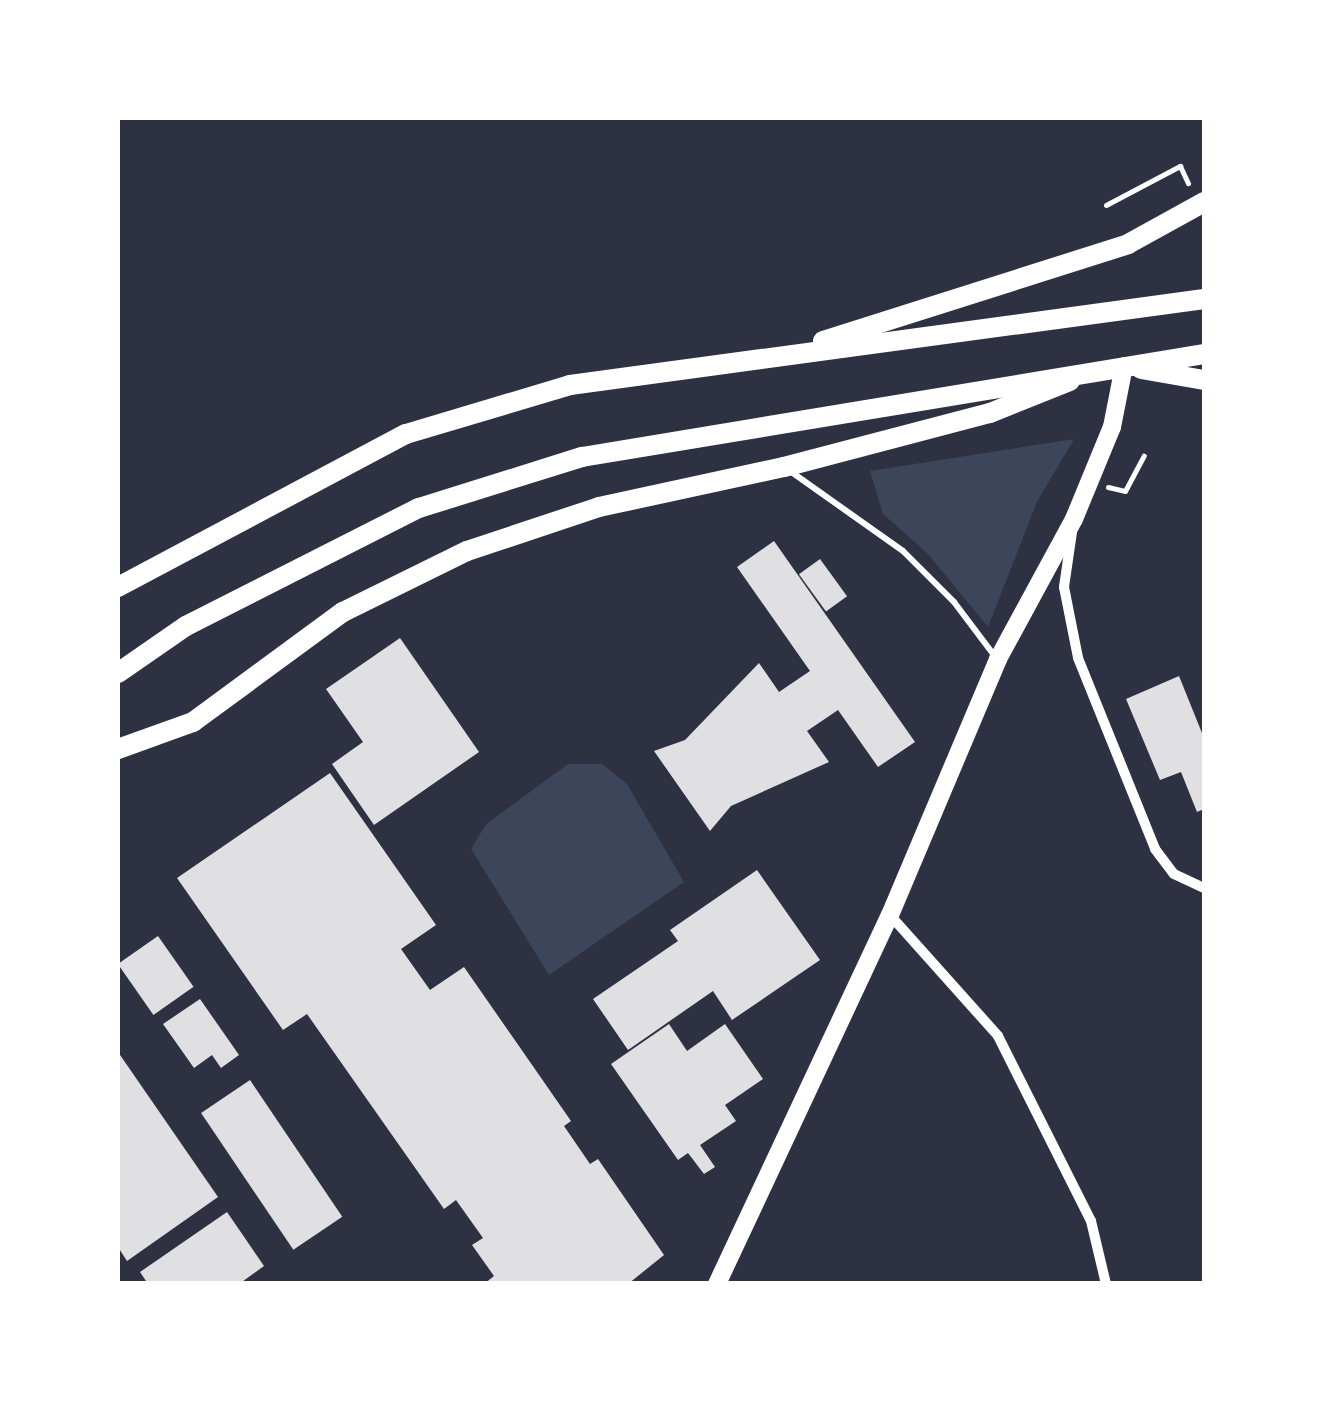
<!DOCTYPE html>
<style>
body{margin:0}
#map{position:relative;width:1322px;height:1401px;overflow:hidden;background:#2d3142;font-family:"Titillium Web",sans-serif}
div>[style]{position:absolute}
.green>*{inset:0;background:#3c4559}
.building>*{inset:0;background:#e0e0e3;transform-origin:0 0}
.path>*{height:5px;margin:-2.5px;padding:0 2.5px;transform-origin:2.5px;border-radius:2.5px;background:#fff}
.service>*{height:6px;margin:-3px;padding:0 3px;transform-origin:3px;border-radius:3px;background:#fff}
.minor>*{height:10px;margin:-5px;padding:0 5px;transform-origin:5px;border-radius:5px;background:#fff}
.secondary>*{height:18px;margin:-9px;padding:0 9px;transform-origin:9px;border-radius:9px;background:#fff}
.trunk>*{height:20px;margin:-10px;padding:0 10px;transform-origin:10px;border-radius:10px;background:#fff}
span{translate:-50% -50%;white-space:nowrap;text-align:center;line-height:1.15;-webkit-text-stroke:10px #fff;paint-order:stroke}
.frame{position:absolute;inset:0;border:120px solid #fff;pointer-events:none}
</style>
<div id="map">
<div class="green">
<div style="clip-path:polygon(1074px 439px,1037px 502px,988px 627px,927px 553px,883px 514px,870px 471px)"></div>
<div style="clip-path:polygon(568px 764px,602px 764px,627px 784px,684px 882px,549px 975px,471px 849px,486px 824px)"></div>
</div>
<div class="building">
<div style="clip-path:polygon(774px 541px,915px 742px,878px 767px,838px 710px,807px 731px,829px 762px,731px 806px,710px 831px,654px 751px,685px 740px,759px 663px,779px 692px,810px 671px,737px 567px)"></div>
<div style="left:820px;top:559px;width:46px;height:26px;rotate:54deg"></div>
<div style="clip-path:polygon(400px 638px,479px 752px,374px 825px,332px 764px,363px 742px,326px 689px)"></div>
<div style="clip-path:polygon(1179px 676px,1204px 738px,1204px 809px,1197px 812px,1181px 772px,1160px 780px,1126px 699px)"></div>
<div style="clip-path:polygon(330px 773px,436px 925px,401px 949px,430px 990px,464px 967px,571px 1121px,564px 1126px,590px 1164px,598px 1159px,664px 1255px,628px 1284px,484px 1284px,494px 1276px,472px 1245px,483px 1238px,456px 1200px,444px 1209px,307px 1014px,283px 1030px,177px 878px)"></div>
<div style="clip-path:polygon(757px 870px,820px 960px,732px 1020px,713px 991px,628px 1050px,593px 999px,678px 941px,670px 930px)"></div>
<div style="left:158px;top:936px;width:62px;height:49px;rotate:55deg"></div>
<div style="clip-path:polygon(200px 999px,239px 1055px,221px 1068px,212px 1055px,194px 1068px,163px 1024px)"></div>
<div style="clip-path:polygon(669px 1024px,687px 1051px,725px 1024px,763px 1079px,725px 1105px,736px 1121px,700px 1145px,715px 1167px,704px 1174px,688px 1153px,678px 1160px,611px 1064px)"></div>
<div style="clip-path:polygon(118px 1052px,218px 1197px,127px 1261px,118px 1247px)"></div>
<div style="left:250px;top:1080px;width:165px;height:59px;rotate:56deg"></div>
<div style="clip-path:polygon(227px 1212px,264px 1266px,239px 1284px,148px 1284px,140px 1272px)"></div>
</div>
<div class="path">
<div style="left:1106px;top:205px;width:84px;rotate:-27.8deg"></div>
<div style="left:1180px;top:166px;width:19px;rotate:65deg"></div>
<div style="left:1108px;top:487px;width:17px;rotate:13deg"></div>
<div style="left:1125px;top:491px;width:40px;rotate:-62deg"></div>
</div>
<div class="service">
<div style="left:790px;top:471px;width:138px;rotate:35.3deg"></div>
<div style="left:903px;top:551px;width:72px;rotate:45deg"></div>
<div style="left:954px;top:602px;width:66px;rotate:53deg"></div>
</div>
<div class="minor">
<div style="left:1072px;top:532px;width:56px;rotate:98.3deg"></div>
<div style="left:1064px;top:587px;width:72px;rotate:78.8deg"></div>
<div style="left:1078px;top:658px;width:206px;rotate:68deg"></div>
<div style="left:1155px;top:849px;width:31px;rotate:53deg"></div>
<div style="left:1174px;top:874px;width:33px;rotate:25deg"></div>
<div style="left:890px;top:915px;width:162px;rotate:48.2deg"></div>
<div style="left:998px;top:1036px;width:207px;rotate:63.3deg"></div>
<div style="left:1091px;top:1221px;width:65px;rotate:76.6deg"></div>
</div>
<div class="secondary">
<div style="left:717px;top:1284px;width:408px;rotate:-64.9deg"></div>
<div style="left:890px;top:915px;width:278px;rotate:-67.1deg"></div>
<div style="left:998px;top:659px;width:159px;rotate:-61.5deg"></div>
<div style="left:1074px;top:519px;width:100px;rotate:-67.6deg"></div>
<div style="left:1112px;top:427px;width:62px;rotate:-78.9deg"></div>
</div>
<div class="trunk">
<div style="left:823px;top:341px;width:320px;rotate:-17.6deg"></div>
<div style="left:1128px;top:244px;width:87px;rotate:-28.9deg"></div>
<div style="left:1141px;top:369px;width:64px;rotate:9.9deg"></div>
<div style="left:118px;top:587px;width:326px;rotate:-28deg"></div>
<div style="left:406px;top:434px;width:171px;rotate:-16.6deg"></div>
<div style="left:570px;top:385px;width:640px;rotate:-7.72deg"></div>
<div style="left:118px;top:673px;width:83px;rotate:-34.7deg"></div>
<div style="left:186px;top:626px;width:261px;rotate:-26.9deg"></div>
<div style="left:419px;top:508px;width:171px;rotate:-17.4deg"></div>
<div style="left:582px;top:457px;width:630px;rotate:-9.4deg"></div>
<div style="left:118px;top:749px;width:80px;rotate:-19.8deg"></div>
<div style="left:193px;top:722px;width:186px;rotate:-36.3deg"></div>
<div style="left:343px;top:612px;width:138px;rotate:-26.2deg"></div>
<div style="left:467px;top:551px;width:139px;rotate:-18.4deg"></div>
<div style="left:599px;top:507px;width:189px;rotate:-12.2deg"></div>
<div style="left:784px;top:467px;width:213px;rotate:-14.7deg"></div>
<div style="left:990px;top:413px;width:86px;rotate:-21.8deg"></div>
</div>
<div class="frame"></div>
</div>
